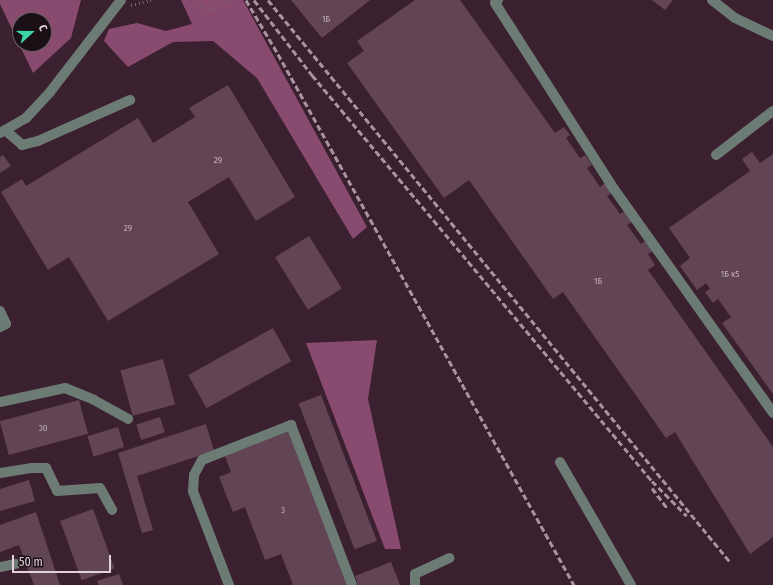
<!DOCTYPE html>
<meta charset="utf-8">
<style>
body{margin:0}
#map{position:relative;width:773px;height:585px;overflow:hidden;background:#3b2130;font-family:"Fira Sans Condensed",sans-serif}
div>[style]{position:absolute}
.forest>*{inset:0;background:#884a6e}
.building>*{inset:0;background:#624555;transform-origin:0 0}
.path>*{height:2.5px;margin-top:-1.25px;transform-origin:0;background:repeating-linear-gradient(90deg,#78616e 0 1px,transparent 0 4px)}
.minor>*{height:10px;margin:-5px;padding:0 5px;transform-origin:5px;border-radius:5px;background:#6c7b74}
.rail>*{height:3px;margin-top:-1.5px;transform-origin:0;background:repeating-linear-gradient(90deg,#a8939f 0 6px,transparent 0 9px)}
span{translate:-50% -50%;white-space:nowrap;text-align:center;line-height:1.15;-webkit-text-stroke:3px #1b0f16;paint-order:stroke}
.number-label{font-size:9px;color:#c2aeb9}
.number-label span{-webkit-text-stroke-width:0}
.north{position:absolute;left:12px;top:12px;width:40px;height:40px;box-sizing:border-box;background:#1b0f16;border:1px solid #6b5d64;border-radius:50%;rotate:69deg;font-size:11px;font-weight:700;line-height:16px;text-align:center;color:#e2d1da}
.north::after{content:'';display:block;margin:auto;width:14px;height:18px;background:#3bd4a4;clip-path:polygon(50% 0,100% 100%,50% 72%,0 100%)}
.scale{position:absolute;left:12px;top:555px;width:99px;height:18px;box-sizing:border-box;border:2px solid #e2d1da;border-top:0;padding-left:5px;font-size:12px;line-height:14px;white-space:nowrap;color:#e2d1da;-webkit-text-stroke:3px #1b0f16;paint-order:stroke}
</style>
<div id="map">
<div class="forest">
<div style="clip-path:polygon(evenodd,0 0,81px 0,71px 38px,33px 73px,0 4px,0 0,20px 20px,44px 20px,44px 44px,20px 44px,20px 20px)"></div>
<div style="clip-path:polygon(181px 0,243px 0,367px 227px,353px 239px,257px 78px,213px 41px,173px 42px,128px 67px,104px 41px,109px 29px,137px 23px,166px 31px,192px 24px)"></div>
<div style="clip-path:polygon(377px 340px,368px 399px,401px 549px,385px 549px,306px 343px)"></div>
</div>
<div class="building">
<div style="clip-path:polygon(291px 0,370px 0,322px 38px)"></div>
<div style="clip-path:polygon(415px 0,460px 0,555px 133px,564px 127px,570px 135px,566px 138px,580px 158px,585px 155px,592px 165px,587px 168px,600px 187px,605px 183px,612px 193px,607px 196px,620px 214px,625px 211px,632px 222px,627px 225px,641px 244px,645px 241px,653px 251px,648px 254px,655px 265px,648px 270px,773px 447px,773px 537px,750px 554px,675px 432px,666px 438px,563px 292px,553px 299px,469px 180px,444px 198px,347px 63px,364px 51px,357px 41px)"></div>
<div style="clip-path:polygon(652px 0,673px 0,665px 10px)"></div>
<div style="clip-path:polygon(228px 85px,295px 197px,256px 221px,229px 177px,188px 202px,219px 254px,108px 321px,69px 257px,48px 270px,1px 192px,22px 179px,26px 186px,138px 118px,153px 143px,195px 117px,189px 108px)"></div>
<div style="clip-path:polygon(752px 152px,760px 163px,773px 154px,773px 394px,722px 323px,731px 317px,718px 299px,713px 303px,705px 292px,710px 289px,706px 283px,697px 290px,680px 266px,690px 258px,669px 228px,750px 171px,742px 159px)"></div>
<div style="clip-path:polygon(3px 155px,11px 166px,0 173px,0 157px)"></div>
<div style="left:309px;top:236px;width:62px;height:40px;rotate:58deg"></div>
<div style="left:273px;top:328px;width:38px;height:97px;rotate:61deg"></div>
<div style="left:163px;top:359px;width:47px;height:44px;rotate:75deg"></div>
<div style="left:321px;top:395px;width:156px;height:24px;rotate:69deg"></div>
<div style="left:79px;top:400px;width:35px;height:82px;rotate:75deg"></div>
<div style="left:160px;top:417px;width:16px;height:25px;rotate:72deg"></div>
<div style="clip-path:polygon(206px 424px,214px 451px,137px 476px,153px 530px,142px 533px,118px 453px)"></div>
<div style="left:118px;top:427px;width:21px;height:32px;rotate:73deg"></div>
<div style="clip-path:polygon(290px 431px,349px 585px,293px 585px,281px 554px,265px 560px,245px 507px,233px 512px,219px 477px,231px 472px,225px 456px)"></div>
<div style="clip-path:polygon(29px 480px,35px 501px,0 511px,0 489px)"></div>
<div style="left:93px;top:509px;width:63px;height:35px;rotate:70deg"></div>
<div style="clip-path:polygon(36px 512px,60px 585px,34px 585px,19px 545px,0 552px,0 525px)"></div>
<div style="clip-path:polygon(391px 562px,400px 585px,358px 585px,355px 576px)"></div>
<div style="clip-path:polygon(119px 574px,123px 585px,99px 585px,97px 581px)"></div>
</div>
<div class="path">
<div style="left:199px;top:0;width:9px;rotate:58deg"></div>
<div style="left:204px;top:8px;width:6px;rotate:9deg"></div>
<div style="left:210px;top:9px;width:22px;rotate:-24deg"></div>
<div style="left:131px;top:5px;width:21px;rotate:-14deg"></div>
</div>
<div class="minor">
<div style="left:498px;top:0;width:4px;rotate:135deg"></div>
<div style="left:495px;top:3px;width:221px;rotate:57.4deg"></div>
<div style="left:614px;top:189px;width:275px;rotate:54.6deg"></div>
<div style="left:712px;top:0;width:29px;rotate:38deg"></div>
<div style="left:735px;top:18px;width:42px;rotate:25.3deg"></div>
<div style="left:5px;top:130px;width:23px;rotate:41deg"></div>
<div style="left:22px;top:145px;width:16px;rotate:-14deg"></div>
<div style="left:38px;top:141px;width:101px;rotate:-24deg"></div>
<div style="left:0;top:133px;width:30px;rotate:-30deg"></div>
<div style="left:26px;top:118px;width:35px;rotate:-47deg"></div>
<div style="left:50px;top:92px;width:116px;rotate:-52.3deg"></div>
<div style="left:716px;top:155px;width:72px;rotate:-37.7deg"></div>
<div style="left:0;top:311px;width:14px;rotate:65deg"></div>
<div style="left:6px;top:324px;width:7px;rotate:153deg"></div>
<div style="left:0;top:402px;width:66px;rotate:-12.2deg"></div>
<div style="left:65px;top:388px;width:31px;rotate:22deg"></div>
<div style="left:94px;top:400px;width:39px;rotate:29deg"></div>
<div style="left:560px;top:462px;width:142px;rotate:60deg"></div>
<div style="left:0;top:473px;width:31px;rotate:-9deg"></div>
<div style="left:31px;top:468px;width:15px"></div>
<div style="left:46px;top:468px;width:25px;rotate:64deg"></div>
<div style="left:57px;top:491px;width:43px;rotate:-4deg"></div>
<div style="left:100px;top:488px;width:25px;rotate:61deg"></div>
<div style="left:0;top:567px;width:16px;rotate:-11deg"></div>
<div style="left:229px;top:585px;width:101px;rotate:-111deg"></div>
<div style="left:193px;top:491px;width:16px;rotate:-86deg"></div>
<div style="left:194px;top:475px;width:17px;rotate:-62deg"></div>
<div style="left:202px;top:460px;width:96px;rotate:-21.5deg"></div>
<div style="left:291px;top:425px;width:171px;rotate:69.1deg"></div>
<div style="left:415px;top:585px;width:11px;rotate:-90deg"></div>
<div style="left:415px;top:574px;width:38px;rotate:-25deg"></div>
</div>
<div class="rail">
<div style="left:246px;top:0;width:63px;rotate:59.3deg"></div>
<div style="left:278px;top:54px;width:608px;rotate:60.86deg"></div>
<div style="left:254px;top:0;width:95px;rotate:52.3deg"></div>
<div style="left:312px;top:75px;width:530px;rotate:50.06deg"></div>
<div style="left:652px;top:481px;width:49px;rotate:45deg"></div>
<div style="left:268px;top:0;width:729px;rotate:50.57deg"></div>
<div style="left:652px;top:488px;width:25px;rotate:53deg"></div>
</div>
<div class="number-label">
<span style="left:326px;top:19px">1Б</span>
<span style="left:218px;top:160px">29</span>
<span style="left:128px;top:228px">29</span>
<span style="left:730px;top:274px">1Б к5</span>
<span style="left:598px;top:281px">1Б</span>
<span style="left:43px;top:428px">30</span>
<span style="left:283px;top:510px">3</span>
</div>
<div class="north">С</div>
<div class="scale">50 m</div>
</div>
